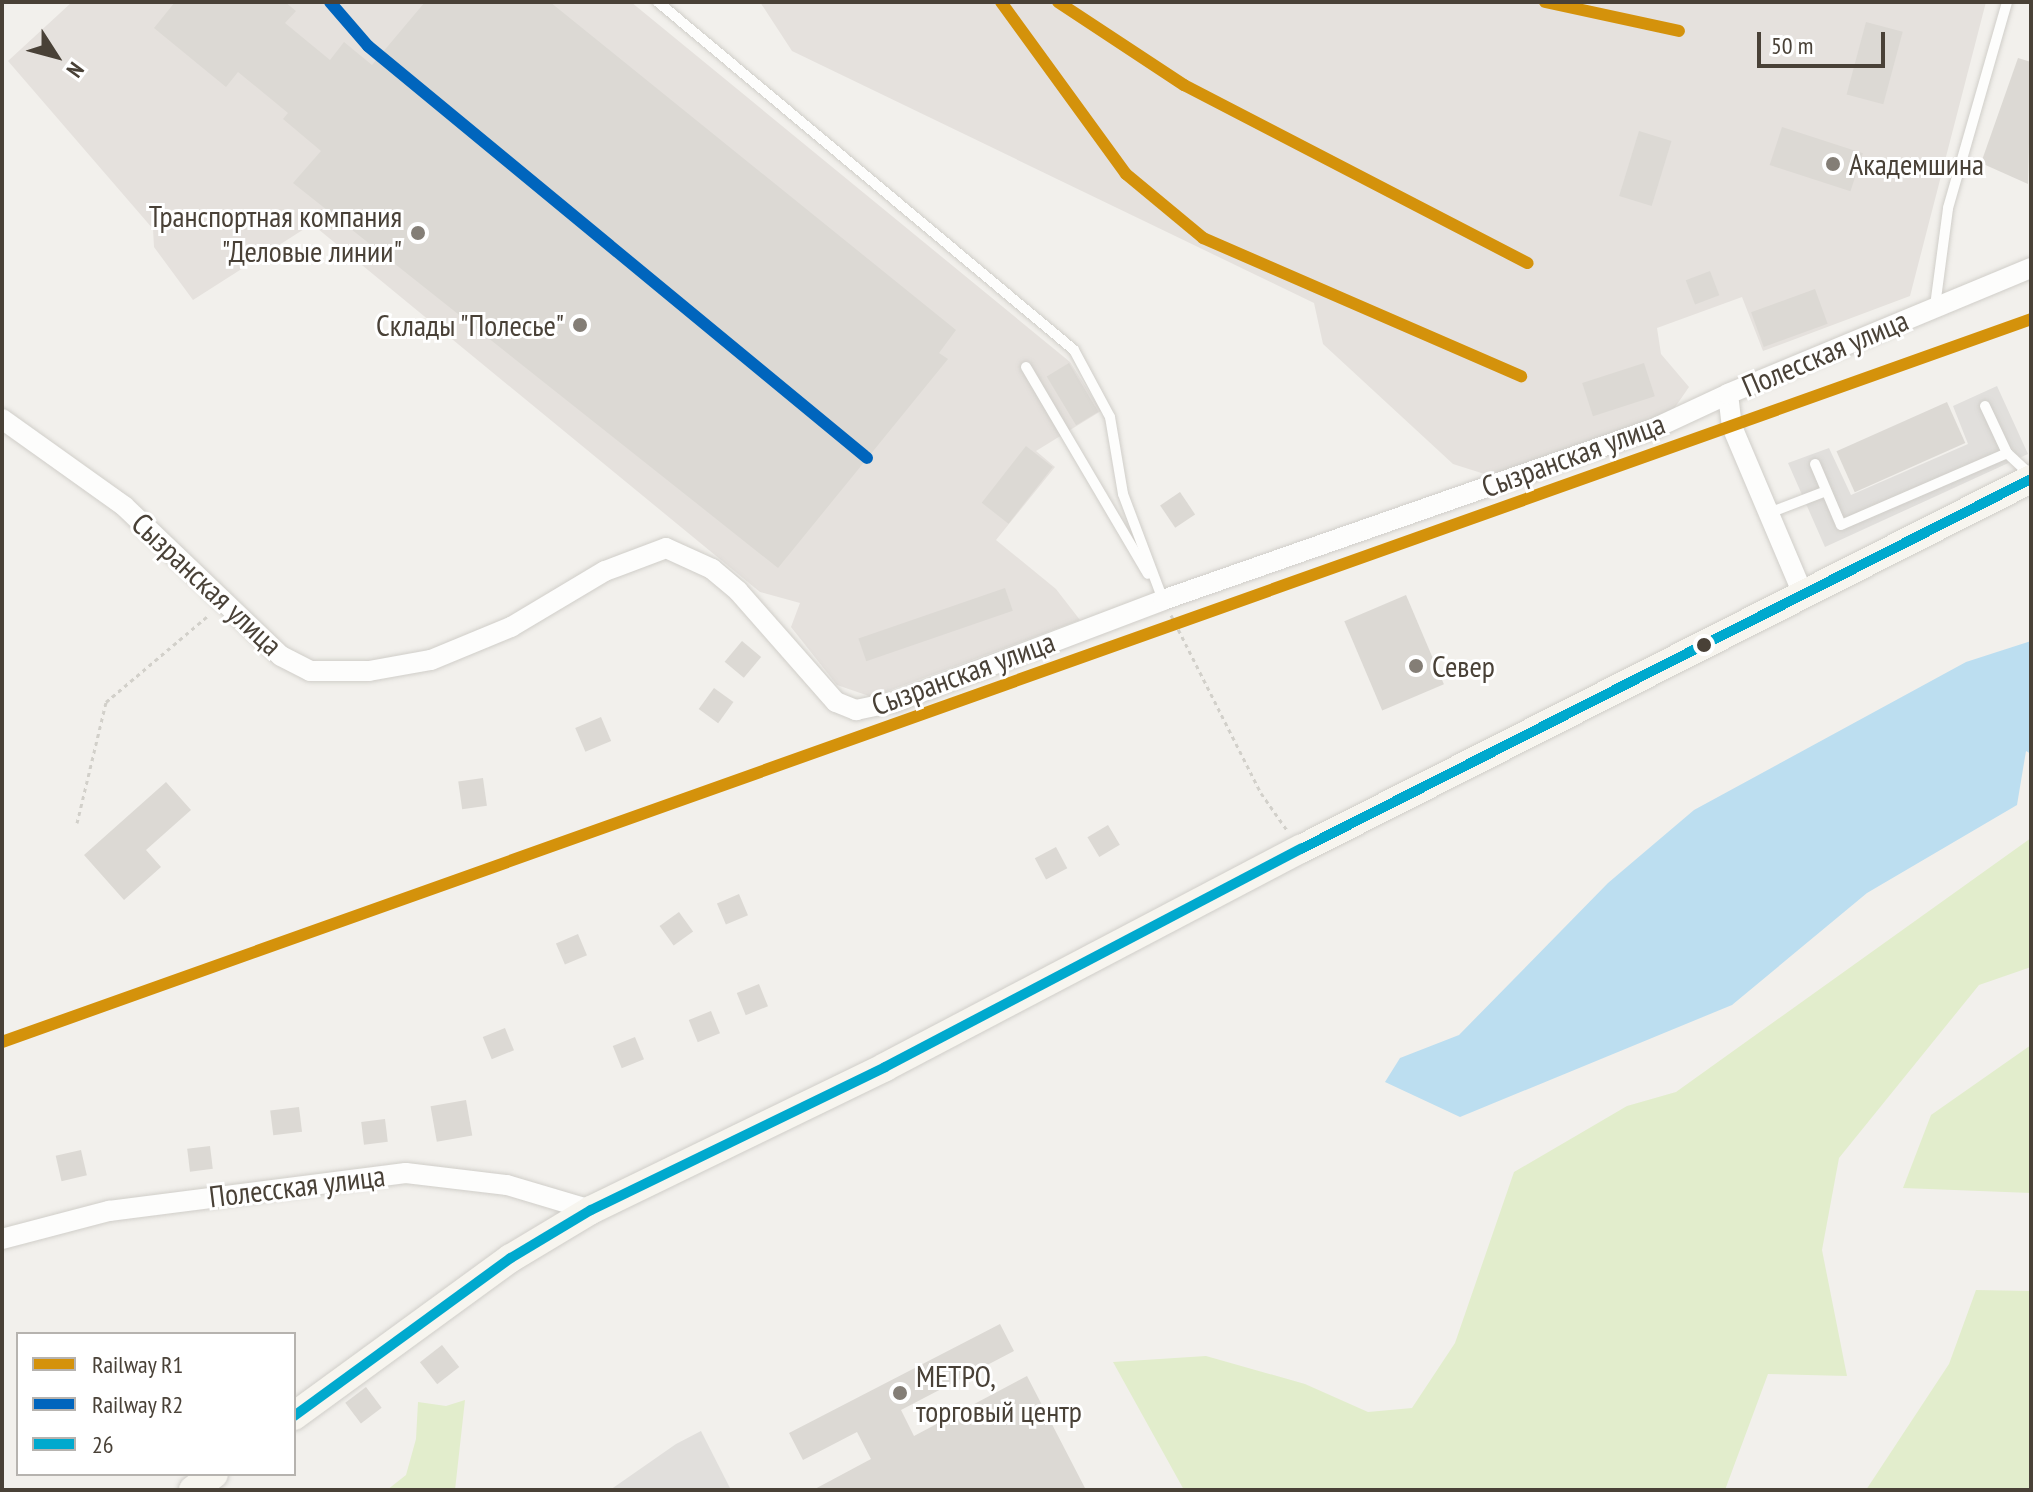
<!DOCTYPE html>
<meta charset="utf-8">
<style>
body{margin:0}
#map{position:relative;width:2033px;height:1492px;overflow:hidden;background:#f2f0ec;font-family:"PT Sans Narrow",sans-serif}
div>[style]{position:absolute}
.industrial>*{inset:0;background:#e5e1dd}
.green>*{inset:0;background:#e2edcc}
.parking>*{inset:0;background:#e1dfdc}
.water>*{inset:0;background:#bcdef0}
.building>*{inset:0;background:#dcd9d4;transform-origin:0 0}
.path>*{height:3px;margin-top:-1.5px;transform-origin:0;background:repeating-linear-gradient(90deg,#d2d0ca 0 4px,transparent 0 8px)}
.roads{filter:drop-shadow(0 0 2px #d0cec9) drop-shadow(0 0 2px #d0cec9)}
.lane>*{height:10px;margin:-5px;padding:0 5px;transform-origin:5px;border-radius:5px;background:#fdfdfc}
.street>*{height:20px;margin:-10px;padding:0 10px;transform-origin:10px;border-radius:10px;background:#fdfdfc}
.secondary>*{height:28px;margin:-14px;padding:0 14px;transform-origin:14px;border-radius:14px;background:#f7f5ef}
.bus-1>*{height:10px;margin:-5px;padding:0 5px;transform-origin:5px;border-radius:5px;background:#00a9ce}
.rail-1>*{height:12px;margin:-6px;padding:0 6px;transform-origin:6px;border-radius:6px;background:#d4920b}
.rail-2>*{height:12px;margin:-6px;padding:0 6px;transform-origin:6px;border-radius:6px;background:#0065bd}
.dots>*{width:22px;height:22px;translate:-50% -50%;box-sizing:border-box;border:4px solid #fff;border-radius:50%}
span{translate:-50% -50%;white-space:nowrap;text-align:center;line-height:1.15;-webkit-text-stroke:6px #fff;paint-order:stroke}
.poi-label{font-size:30px;color:#494137}
.left{translate:0 -50%;text-align:left}
.right{translate:-100% -50%;text-align:right}
.street-label{font-size:30px;color:#494137}
.frame{position:absolute;inset:0;border:4px solid #494137;pointer-events:none}
.legend{position:absolute;left:16px;top:1332px;width:280px;height:144px;box-sizing:border-box;background:#fff;border:2px solid #b6b3af;margin:0;padding:10px 14px;list-style:none;font-size:24px;color:#494137}
.legend li{display:flex;align-items:center;gap:16px;height:40px}
.legend b{width:40px;border:2px solid #b6b3af}
.north{position:absolute;left:16px;top:16px;width:80px;height:80px;-webkit-text-stroke:6px #fff;paint-order:stroke;rotate:126deg;font-size:22px;font-weight:700;line-height:32px;text-align:center;color:#494137}
.north::after{content:'';display:block;margin:auto;width:28px;height:36px;background:#494137;clip-path:polygon(50% 0,100% 100%,50% 72%,0 100%)}
.scale{position:absolute;left:1757px;top:32px;width:128px;height:36px;box-sizing:border-box;border:4px solid #494137;border-top:0;padding-left:10px;font-size:24px;line-height:28px;white-space:nowrap;color:#494137;-webkit-text-stroke:6px #fff;paint-order:stroke}
</style>
<div id="map">
<div class="industrial">
<div style="clip-path:polygon(72px 2px,631px 2px,1070px 362px,1101px 411px,1036px 451px,1055px 467px,996px 540px,1056px 589px,1080px 620px,872px 697px,837px 685px,791px 627px,800px 603px,760px 592px,312px 224px,193px 300px,154px 247px,153px 229px,8px 61px)"></div>
<div style="clip-path:polygon(760px 2px,1986px 2px,1910px 296px,1763px 351px,1742px 297px,1657px 328px,1661px 354px,1689px 387px,1671px 413px,1494px 477px,1453px 464px,1323px 344px,1314px 303px,792px 51px)"></div>
</div>
<div class="green">
<div style="clip-path:polygon(2031px 838px,2031px 967px,1979px 985px,1839px 1158px,1822px 1250px,1847px 1376px,1768px 1374px,1725px 1490px,1184px 1490px,1113px 1362px,1206px 1356px,1305px 1384px,1368px 1412px,1412px 1408px,1455px 1343px,1514px 1172px,1627px 1106px,1676px 1092px)"></div>
<div style="clip-path:polygon(2031px 1045px,2031px 1193px,1903px 1188px,1931px 1115px)"></div>
<div style="clip-path:polygon(1976px 1290px,2031px 1291px,2031px 1490px,1866px 1490px,1949px 1364px)"></div>
<div style="clip-path:polygon(465px 1400px,455px 1490px,387px 1490px,406px 1475px,416px 1439px,418px 1402px,446px 1406px)"></div>
</div>
<div class="parking">
<div style="clip-path:polygon(1997px 386px,2028px 454px,1825px 547px,1788px 463px,1829px 448px,1851px 495px,1968px 444px,1953px 406px)"></div>
<div style="clip-path:polygon(701px 1431px,731px 1490px,610px 1490px,676px 1444px)"></div>
</div>
<div class="water">
<div style="clip-path:polygon(2031px 641px,2031px 754px,2026px 751px,2017px 805px,1867px 893px,1732px 1005px,1460px 1117px,1385px 1082px,1400px 1058px,1459px 1035px,1608px 883px,1694px 810px,1966px 662px)"></div>
</div>
<div class="building">
<div style="clip-path:polygon(175px 2px,285px 2px,296px 11px,285px 23px,330px 60px,344px 42px,372px 65px,425px 2px,550px 2px,956px 330px,939px 353px,948px 359px,778px 568px,293px 183px,321px 151px,283px 119px,288px 113px,238px 72px,226px 87px,154px 28px)"></div>
<div style="left:1866px;top:22px;width:38px;height:75px;rotate:15deg"></div>
<div style="clip-path:polygon(2018px 58px,2031px 62px,2028px 184px,1981px 163px)"></div>
<div style="left:1782px;top:127px;width:85px;height:40px;rotate:18deg"></div>
<div style="left:1639px;top:131px;width:34px;height:68px;rotate:17deg"></div>
<div style="left:1710px;top:271px;width:26px;height:26px;rotate:69deg"></div>
<div style="left:1815px;top:289px;width:37px;height:68px;rotate:70deg"></div>
<div style="left:1069px;top:363px;width:57px;height:26px;rotate:59deg"></div>
<div style="left:1644px;top:363px;width:35px;height:65px;rotate:72deg"></div>
<div style="left:1947px;top:402px;width:45px;height:121px;rotate:66deg"></div>
<div style="left:1026px;top:446px;width:34px;height:72px;rotate:38deg"></div>
<div style="left:1180px;top:492px;width:27px;height:24px;rotate:56deg"></div>
<div style="left:1005px;top:588px;width:24px;height:155px;rotate:71deg"></div>
<div style="left:1406px;top:595px;width:97px;height:67px;rotate:67deg"></div>
<div style="left:742px;top:641px;width:25px;height:27px;rotate:40deg"></div>
<div style="left:714px;top:688px;width:24px;height:26px;rotate:36deg"></div>
<div style="left:601px;top:717px;width:26px;height:28px;rotate:67deg"></div>
<div style="left:483px;top:778px;width:28px;height:25px;rotate:82deg"></div>
<div style="clip-path:polygon(166px 782px,191px 810px,146px 850px,161px 867px,124px 900px,84px 855px)"></div>
<div style="left:1108px;top:825px;width:23px;height:24px;rotate:59deg"></div>
<div style="left:1056px;top:847px;width:24px;height:24px;rotate:62deg"></div>
<div style="left:739px;top:894px;width:23px;height:24px;rotate:67deg"></div>
<div style="left:679px;top:912px;width:24px;height:24px;rotate:54deg"></div>
<div style="left:578px;top:934px;width:23px;height:24px;rotate:67deg"></div>
<div style="left:759px;top:984px;width:24px;height:24px;rotate:68deg"></div>
<div style="left:711px;top:1011px;width:24px;height:24px;rotate:68deg"></div>
<div style="left:505px;top:1028px;width:24px;height:24px;rotate:68deg"></div>
<div style="left:635px;top:1037px;width:24px;height:24px;rotate:68deg"></div>
<div style="left:466px;top:1100px;width:36px;height:36px;rotate:80deg"></div>
<div style="left:299px;top:1107px;width:25px;height:29px;rotate:83deg"></div>
<div style="left:385px;top:1119px;width:23px;height:24px;rotate:83deg"></div>
<div style="left:210px;top:1146px;width:23px;height:23px;rotate:83deg"></div>
<div style="left:81px;top:1150px;width:26px;height:26px;rotate:77deg"></div>
<div style="clip-path:polygon(1000px 1324px,1014px 1351px,901px 1410px,914px 1436px,1027px 1376px,1086px 1490px,813px 1490px,871px 1459px,857px 1432px,803px 1460px,789px 1433px)"></div>
<div style="left:442px;top:1345px;width:28px;height:28px;rotate:52deg"></div>
<div style="left:366px;top:1387px;width:26px;height:26px;rotate:53deg"></div>
</div>
<div class="path">
<div style="left:1171px;top:615px;width:199px;rotate:63.2deg"></div>
<div style="left:1261px;top:793px;width:45px;rotate:54.9deg"></div>
<div style="left:77px;top:823px;width:124px;rotate:-76.5deg"></div>
<div style="left:106px;top:702px;width:136px;rotate:-40.2deg"></div>
</div>
<div class="roads">
<div class="lane">
<div style="left:658px;top:2px;width:542px;rotate:39.91deg"></div>
<div style="left:1074px;top:350px;width:76px;rotate:61.8deg"></div>
<div style="left:1110px;top:417px;width:78px;rotate:80.4deg"></div>
<div style="left:1123px;top:494px;width:113px;rotate:69.3deg"></div>
<div style="left:1935px;top:306px;width:99px;rotate:-82.4deg"></div>
<div style="left:1948px;top:208px;width:214px;rotate:-74deg"></div>
<div style="left:1026px;top:367px;width:240px;rotate:59.5deg"></div>
<div style="left:1985px;top:406px;width:52px;rotate:64.9deg"></div>
<div style="left:2007px;top:453px;width:33px;rotate:43deg"></div>
<div style="left:1815px;top:464px;width:66px;rotate:66.9deg"></div>
<div style="left:1841px;top:525px;width:181px;rotate:-23.4deg"></div>
<div style="left:1769px;top:513px;width:61px;rotate:-21.1deg"></div>
</div>
<div class="street">
<div style="left:2px;top:419px;width:150px;rotate:35.5deg"></div>
<div style="left:124px;top:506px;width:217px;rotate:43.7deg"></div>
<div style="left:281px;top:656px;width:33px;rotate:27deg"></div>
<div style="left:310px;top:671px;width:59px"></div>
<div style="left:369px;top:671px;width:63px;rotate:-10.1deg"></div>
<div style="left:431px;top:660px;width:87px;rotate:-22.4deg"></div>
<div style="left:511px;top:627px;width:109px;rotate:-30.8deg"></div>
<div style="left:605px;top:571px;width:65px;rotate:-20.7deg"></div>
<div style="left:666px;top:548px;width:51px;rotate:24.5deg"></div>
<div style="left:712px;top:569px;width:34px;rotate:40deg"></div>
<div style="left:738px;top:591px;width:148px;rotate:48.6deg"></div>
<div style="left:836px;top:702px;width:22px;rotate:22deg"></div>
<div style="left:856px;top:710px;width:40px;rotate:-12deg"></div>
<div style="left:895px;top:702px;width:287px;rotate:-20.8deg"></div>
<div style="left:1163px;top:600px;width:519px;rotate:-19.24deg"></div>
<div style="left:1653px;top:429px;width:83px;rotate:-25deg"></div>
<div style="left:1803px;top:594px;width:181px;rotate:-113deg"></div>
<div style="left:1732px;top:427px;width:33px;rotate:-97deg"></div>
<div style="left:1728px;top:394px;width:328px;rotate:-22.6deg"></div>
<div style="left:2px;top:1239px;width:111px;rotate:-14.7deg"></div>
<div style="left:109px;top:1211px;width:299px;rotate:-7.3deg"></div>
<div style="left:406px;top:1173px;width:102px;rotate:6.8deg"></div>
<div style="left:507px;top:1185px;width:88px;rotate:16.6deg"></div>
</div>
<div class="secondary">
<div style="left:294px;top:1416px;width:268px;rotate:-36.1deg"></div>
<div style="left:511px;top:1258px;width:93px;rotate:-31deg"></div>
<div style="left:591px;top:1210px;width:327px;rotate:-25.9deg"></div>
<div style="left:885px;top:1067px;width:470px;rotate:-27.7deg"></div>
<div style="left:1301px;top:849px;width:818px;rotate:-26.88deg"></div>
<div style="left:193px;top:1490px;width:26px;rotate:-37deg"></div>
</div>
</div>
<div class="bus-1">
<div style="left:294px;top:1416px;width:268px;rotate:-36.1deg"></div>
<div style="left:511px;top:1258px;width:93px;rotate:-31deg"></div>
<div style="left:591px;top:1210px;width:327px;rotate:-25.9deg"></div>
<div style="left:885px;top:1067px;width:470px;rotate:-27.7deg"></div>
<div style="left:1301px;top:849px;width:818px;rotate:-26.88deg"></div>
</div>
<div class="rail-1">
<div style="left:1001px;top:2px;width:213px;rotate:54deg"></div>
<div style="left:1126px;top:174px;width:100px;rotate:39.7deg"></div>
<div style="left:1203px;top:238px;width:347px;rotate:23.5deg"></div>
<div style="left:1058px;top:2px;width:151px;rotate:33.4deg"></div>
<div style="left:1184px;top:85px;width:387px;rotate:27.4deg"></div>
<div style="left:1545px;top:2px;width:137px;rotate:12.2deg"></div>
<div style="left:2px;top:1042px;width:2154px;rotate:-19.61deg"></div>
</div>
<div class="rail-2">
<div style="left:330px;top:2px;width:58px;rotate:49.2deg"></div>
<div style="left:368px;top:46px;width:647px;rotate:39.54deg"></div>
</div>
<div class="dots">
<div style="left:1833px;top:164px;background:#847e76"></div>
<div style="left:418px;top:233px;background:#847e76"></div>
<div style="left:580px;top:325px;background:#847e76"></div>
<div style="left:1704px;top:645px;background:#494137"></div>
<div style="left:1416px;top:666px;background:#847e76"></div>
<div style="left:900px;top:1393px;background:#847e76"></div>
</div>
<div class="poi-label">
<span class="left" style="left:1849px;top:164px">Академшина</span>
<span class="right" style="left:402px;top:233px">Транспортная компания<br>"Деловые линии"</span>
<span class="right" style="left:564px;top:325px">Склады "Полесье"</span>
<span class="left" style="left:1432px;top:666px">Север</span>
<span class="left" style="left:916px;top:1393px">МЕТРО,<br>торговый центр</span>
</div>
<div class="street-label">
<span style="left:1825px;top:353px;rotate:-23deg">Полесская улица</span>
<span style="left:1573px;top:455px;rotate:-20deg">Сызранская улица</span>
<span style="left:207px;top:584px;rotate:43deg">Сызранская улица</span>
<span style="left:963px;top:673px;rotate:-20deg">Сызранская улица</span>
<span style="left:297px;top:1186px;rotate:-7deg">Полесская улица</span>
</div>
<div class="frame"></div>
<ul class="legend">
<li><b style="height:10px;background:#d4920b"></b>Railway R1</li>
<li><b style="height:10px;background:#0065bd"></b>Railway R2</li>
<li><b style="height:10px;background:#00a9ce"></b>26</li>
</ul>
<div class="north">N</div>
<div class="scale">50 m</div>
</div>
